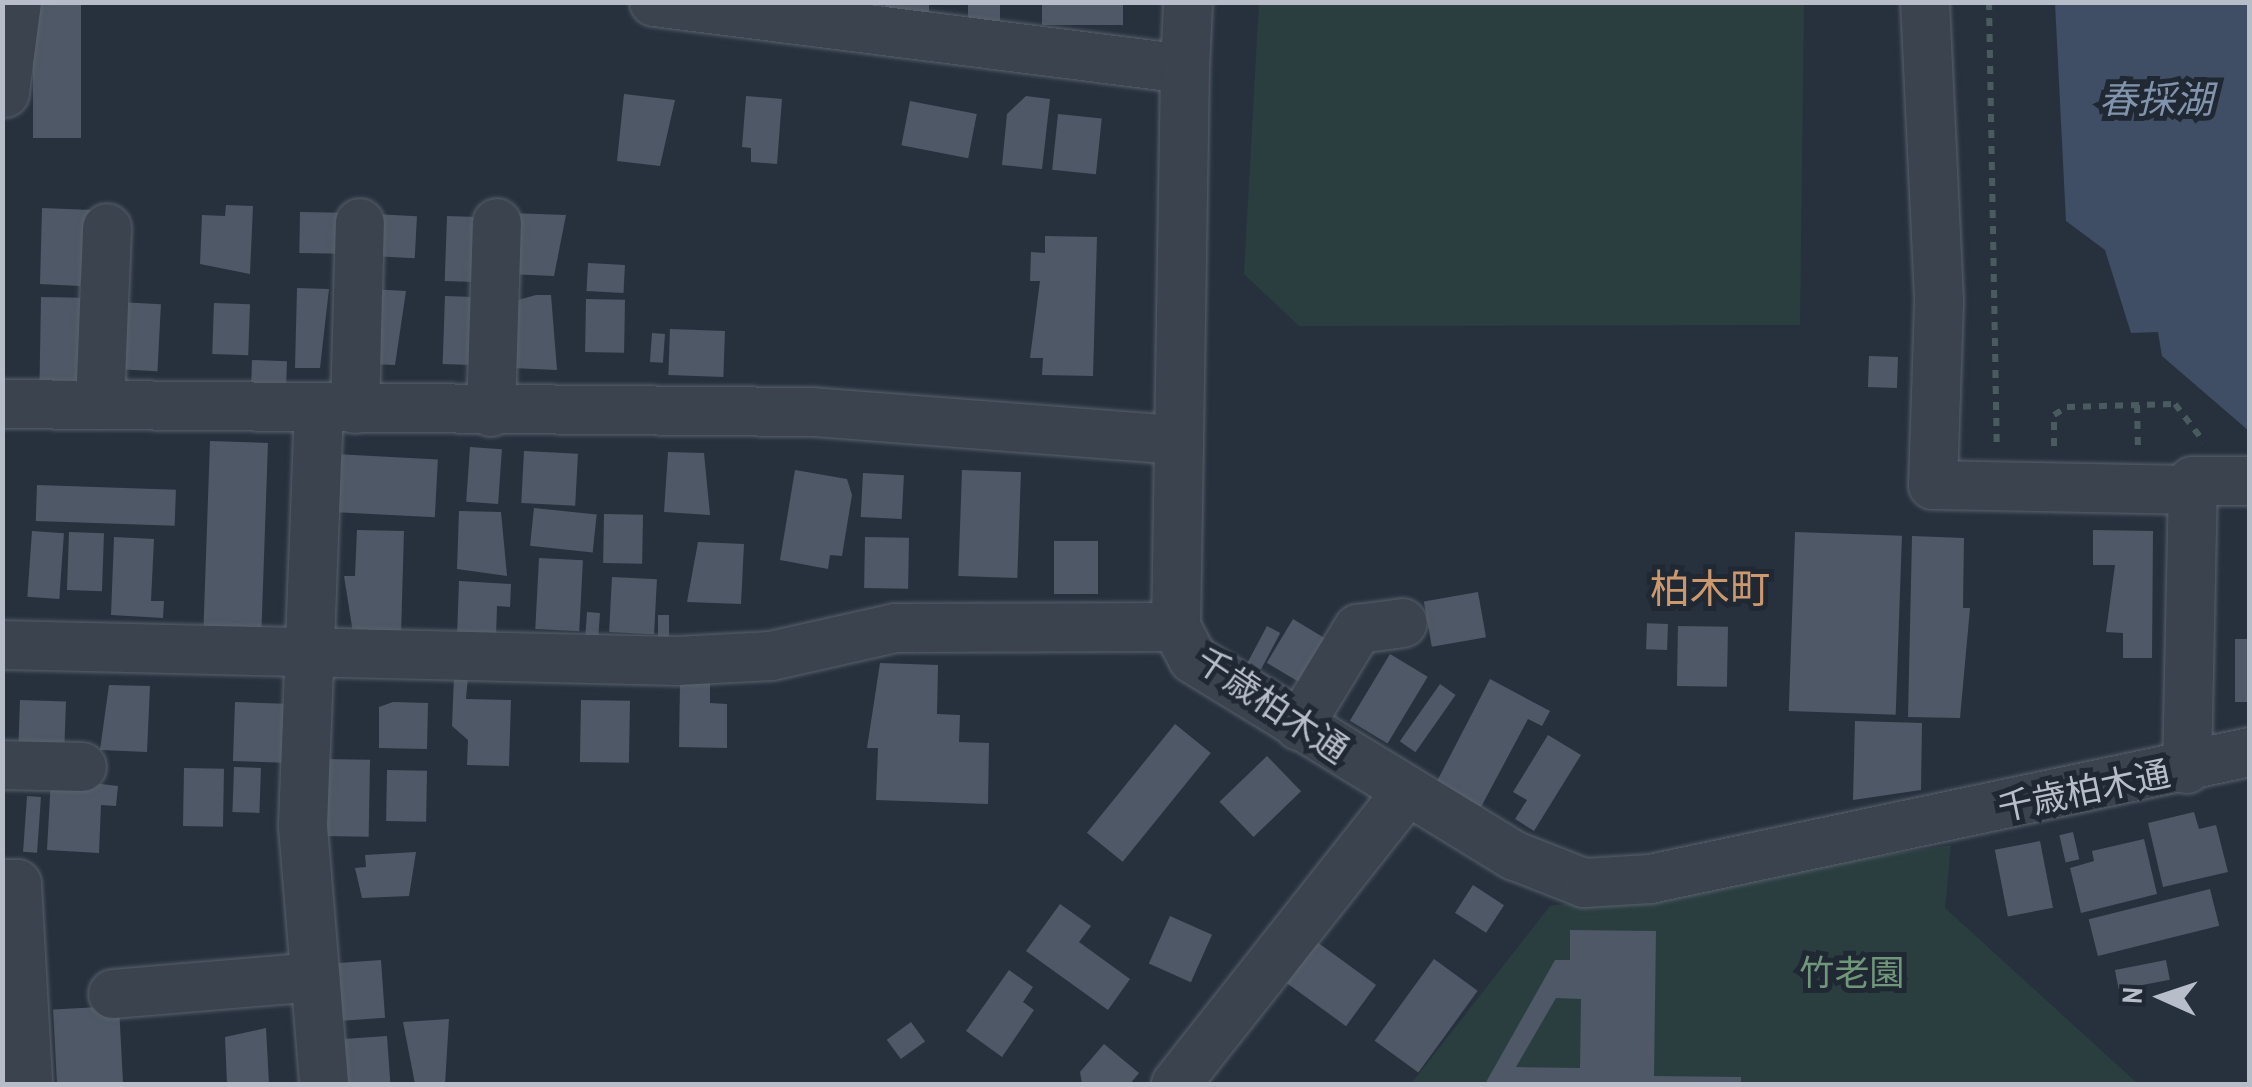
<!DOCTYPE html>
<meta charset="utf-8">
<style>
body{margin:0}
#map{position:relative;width:2252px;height:1087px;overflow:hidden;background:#27313e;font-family:"Archivo Narrow","Noto Sans JP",sans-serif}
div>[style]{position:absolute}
.green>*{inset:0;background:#2a3e40}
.water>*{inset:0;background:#3f4e65}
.building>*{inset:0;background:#4e5866;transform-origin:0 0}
.path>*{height:6px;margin-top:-3px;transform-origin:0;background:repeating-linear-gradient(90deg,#495b5e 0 8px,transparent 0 16px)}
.roads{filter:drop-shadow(0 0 2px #59616c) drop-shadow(0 0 2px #59616c)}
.minor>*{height:48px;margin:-24px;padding:0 24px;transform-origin:24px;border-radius:24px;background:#3b434e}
span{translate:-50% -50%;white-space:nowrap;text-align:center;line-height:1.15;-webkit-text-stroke:10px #202833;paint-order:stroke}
.street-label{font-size:35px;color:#b7bec9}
.park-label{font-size:35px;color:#71977a}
.water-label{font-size:38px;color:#8294ad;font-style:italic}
.quarter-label{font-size:40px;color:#cc996f}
.frame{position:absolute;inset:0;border:5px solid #b7bec9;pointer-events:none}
.north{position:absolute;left:2112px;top:947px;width:100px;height:100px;-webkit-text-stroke:8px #202833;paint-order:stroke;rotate:273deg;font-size:28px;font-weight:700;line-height:40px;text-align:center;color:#b7bec9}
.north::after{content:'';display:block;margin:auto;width:35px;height:45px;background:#b7bec9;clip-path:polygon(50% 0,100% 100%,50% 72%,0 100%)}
</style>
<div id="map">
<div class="green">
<div style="clip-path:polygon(1259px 3px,1804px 3px,1800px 325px,1299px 326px,1244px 274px)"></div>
<div style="clip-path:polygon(1951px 845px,1945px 908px,2138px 1084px,1411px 1084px,1550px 906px)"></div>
</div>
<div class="water">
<div style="clip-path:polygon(2055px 3px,2249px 3px,2249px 431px,2162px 356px,2158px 332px,2131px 333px,2105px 250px,2066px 221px)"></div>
</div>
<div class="building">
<div style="left:33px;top:2px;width:48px;height:136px"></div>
<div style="clip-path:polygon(886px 2px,929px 2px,929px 13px,885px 11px)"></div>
<div style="left:968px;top:2px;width:32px;height:20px"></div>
<div style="left:1042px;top:2px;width:81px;height:23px"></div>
<div style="clip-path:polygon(624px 94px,675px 100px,660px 166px,617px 161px)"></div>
<div style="clip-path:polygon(746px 96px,782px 99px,777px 164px,751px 162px,751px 148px,742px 147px)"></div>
<div style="clip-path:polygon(1026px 96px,1050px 99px,1042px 169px,1002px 165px,1007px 114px)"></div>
<div style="left:910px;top:101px;width:68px;height:45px;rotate:11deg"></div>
<div style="left:1058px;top:114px;width:44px;height:56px;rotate:6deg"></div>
<div style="clip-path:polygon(226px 205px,253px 206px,250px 274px,200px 264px,202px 215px,225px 216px)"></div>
<div style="clip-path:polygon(42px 208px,92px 210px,80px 286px,40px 284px)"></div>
<div style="left:300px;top:212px;width:43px;height:41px;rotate:1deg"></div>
<div style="clip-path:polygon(510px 213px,566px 215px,554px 276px,507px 274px)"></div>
<div style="left:374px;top:214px;width:43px;height:42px;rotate:3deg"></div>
<div style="left:447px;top:216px;width:37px;height:65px;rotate:2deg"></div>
<div style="clip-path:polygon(1045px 236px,1097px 237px,1093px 376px,1042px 375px,1043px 358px,1030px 358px,1040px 281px,1030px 281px,1031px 252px,1045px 253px)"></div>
<div style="left:588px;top:263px;width:37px;height:28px;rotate:3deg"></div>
<div style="clip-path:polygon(297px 288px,329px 289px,320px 368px,295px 368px)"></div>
<div style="clip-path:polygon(371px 289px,406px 291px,395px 365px,369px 364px)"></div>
<div style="clip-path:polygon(536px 295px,551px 295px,557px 370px,511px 368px,514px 301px)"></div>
<div style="left:445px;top:296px;width:36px;height:68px;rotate:2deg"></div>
<div style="left:41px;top:297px;width:42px;height:83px;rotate:1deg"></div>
<div style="left:586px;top:299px;width:39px;height:53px;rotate:1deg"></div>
<div style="left:118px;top:302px;width:43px;height:67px;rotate:3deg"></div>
<div style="left:214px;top:303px;width:36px;height:51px;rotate:2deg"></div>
<div style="left:670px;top:329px;width:55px;height:46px;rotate:2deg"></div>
<div style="left:652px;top:333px;width:13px;height:29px;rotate:4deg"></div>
<div style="left:1869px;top:356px;width:29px;height:31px;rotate:2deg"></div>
<div style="left:252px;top:360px;width:35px;height:30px;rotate:2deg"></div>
<div style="left:210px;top:441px;width:58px;height:187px;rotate:2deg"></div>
<div style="left:470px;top:447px;width:32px;height:55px;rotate:4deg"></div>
<div style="left:524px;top:451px;width:54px;height:52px;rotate:3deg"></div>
<div style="clip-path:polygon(668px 452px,704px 453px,710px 515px,664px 512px)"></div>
<div style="left:335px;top:454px;width:103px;height:58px;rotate:3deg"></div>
<div style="clip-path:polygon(795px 470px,847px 479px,852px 495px,842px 556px,830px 555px,828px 569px,780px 560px)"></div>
<div style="left:962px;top:470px;width:59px;height:106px;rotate:2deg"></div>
<div style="left:863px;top:473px;width:41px;height:44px;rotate:3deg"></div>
<div style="left:37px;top:485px;width:139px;height:36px;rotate:2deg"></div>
<div style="left:534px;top:508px;width:63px;height:38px;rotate:6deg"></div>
<div style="clip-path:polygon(459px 511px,501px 512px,507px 576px,457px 569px)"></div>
<div style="left:604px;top:514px;width:39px;height:49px;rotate:1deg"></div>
<div style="clip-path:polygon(357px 530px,404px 531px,401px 635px,353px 633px,344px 576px,355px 576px)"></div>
<div style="clip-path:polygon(2093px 530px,2153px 531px,2152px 658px,2123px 658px,2123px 633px,2106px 632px,2115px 565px,2093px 565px)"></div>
<div style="left:32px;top:531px;width:32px;height:66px;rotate:4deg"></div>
<div style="left:69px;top:532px;width:35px;height:58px;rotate:2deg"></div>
<div style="left:1795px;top:532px;width:107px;height:179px;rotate:2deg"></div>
<div style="clip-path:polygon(1912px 536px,1964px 538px,1963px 608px,1970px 608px,1960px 718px,1908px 717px)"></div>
<div style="clip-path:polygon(114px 537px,154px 539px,151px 601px,164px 601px,163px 618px,111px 615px)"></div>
<div style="left:865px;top:537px;width:44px;height:51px;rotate:1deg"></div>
<div style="left:1054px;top:541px;width:44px;height:53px"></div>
<div style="clip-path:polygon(698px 542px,744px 544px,741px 604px,687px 602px)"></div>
<div style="left:539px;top:558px;width:44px;height:71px;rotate:3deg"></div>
<div style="left:612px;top:577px;width:45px;height:55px;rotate:3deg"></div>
<div style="clip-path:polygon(459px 581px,511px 584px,510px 607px,497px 606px,496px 638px,457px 636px)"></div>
<div style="left:1478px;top:592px;width:46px;height:55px;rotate:80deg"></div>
<div style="left:587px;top:612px;width:13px;height:26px;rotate:4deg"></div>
<div style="left:658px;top:615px;width:11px;height:28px"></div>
<div style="left:1293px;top:619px;width:43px;height:51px;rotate:31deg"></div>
<div style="left:1668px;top:624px;width:26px;height:21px;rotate:92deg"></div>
<div style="left:1267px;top:626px;width:15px;height:42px;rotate:28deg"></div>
<div style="left:1678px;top:626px;width:50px;height:60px;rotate:1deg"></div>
<div style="left:2235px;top:639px;width:15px;height:63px"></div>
<div style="left:1390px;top:654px;width:44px;height:78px;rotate:31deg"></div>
<div style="clip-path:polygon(880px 663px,938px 665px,937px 714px,960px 715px,959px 742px,989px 743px,988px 804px,876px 800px,878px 748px,867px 748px)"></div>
<div style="clip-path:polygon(454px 676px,468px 676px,466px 699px,511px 700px,509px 766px,467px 765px,468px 740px,452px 726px)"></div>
<div style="clip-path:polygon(1490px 679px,1550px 711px,1542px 726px,1528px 719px,1481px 807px,1436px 783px)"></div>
<div style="clip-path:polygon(680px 683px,710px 683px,710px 703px,727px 704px,727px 748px,679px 747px)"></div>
<div style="left:1440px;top:684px;width:19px;height:70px;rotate:35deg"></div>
<div style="clip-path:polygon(109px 685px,150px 686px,147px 752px,100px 750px)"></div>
<div style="left:20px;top:700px;width:46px;height:48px;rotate:2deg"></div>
<div style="left:581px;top:700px;width:49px;height:62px;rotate:1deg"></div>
<div style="left:235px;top:702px;width:51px;height:59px;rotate:2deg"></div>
<div style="clip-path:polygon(393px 702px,428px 703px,427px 749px,379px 748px,379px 707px)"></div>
<div style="clip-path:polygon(1855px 721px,1922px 723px,1921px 790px,1853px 800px)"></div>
<div style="left:1175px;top:724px;width:46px;height:140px;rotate:39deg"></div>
<div style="clip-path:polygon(1548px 735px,1581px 755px,1534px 831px,1515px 819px,1527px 800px,1513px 792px)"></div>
<div style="left:1267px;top:756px;width:49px;height:66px;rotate:46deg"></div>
<div style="left:323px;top:759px;width:47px;height:77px;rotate:1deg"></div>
<div style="left:234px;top:767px;width:27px;height:45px;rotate:2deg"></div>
<div style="left:184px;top:768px;width:40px;height:58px;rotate:1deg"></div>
<div style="left:387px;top:770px;width:40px;height:51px;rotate:1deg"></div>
<div style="clip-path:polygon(51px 778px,118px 786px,116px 806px,101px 805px,99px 853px,47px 850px)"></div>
<div style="left:27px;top:796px;width:14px;height:56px;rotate:4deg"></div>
<div style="clip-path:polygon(2194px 812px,2199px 829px,2216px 825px,2228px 872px,2163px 887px,2148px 823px)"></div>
<div style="left:2073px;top:832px;width:28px;height:14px;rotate:77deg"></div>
<div style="clip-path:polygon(2144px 839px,2157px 894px,2081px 913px,2070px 868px,2094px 861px,2092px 851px)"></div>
<div style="left:2040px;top:841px;width:68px;height:46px;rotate:79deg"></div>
<div style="clip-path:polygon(416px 852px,409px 896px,362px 898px,355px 868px,366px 867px,365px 855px)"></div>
<div style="left:1473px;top:885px;width:37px;height:33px;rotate:33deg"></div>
<div style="left:2210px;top:889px;width:38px;height:125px;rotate:76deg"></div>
<div style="clip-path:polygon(1060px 904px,1091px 926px,1079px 942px,1130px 979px,1108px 1010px,1026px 951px)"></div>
<div style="left:1170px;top:916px;width:46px;height:52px;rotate:24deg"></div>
<div style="clip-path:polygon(evenodd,1570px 930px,1656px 931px,1654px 1076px,1741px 1077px,1741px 1084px,1485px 1084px,1555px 960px,1570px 960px,1570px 930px,1556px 998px,1581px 999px,1580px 1068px,1516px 1067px,1556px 998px)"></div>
<div style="left:1317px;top:942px;width:73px;height:51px;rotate:36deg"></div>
<div style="left:1434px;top:959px;width:54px;height:101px;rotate:36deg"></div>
<div style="left:381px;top:960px;width:58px;height:46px;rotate:86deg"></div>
<div style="left:2166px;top:960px;width:20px;height:52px;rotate:79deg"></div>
<div style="clip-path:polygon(1009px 970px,1033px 987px,1023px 1002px,1034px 1010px,1002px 1057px,966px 1031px)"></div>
<div style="left:119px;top:1006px;width:78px;height:66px;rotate:87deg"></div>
<div style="clip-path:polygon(449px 1019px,445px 1084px,415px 1084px,403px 1022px)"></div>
<div style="left:911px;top:1022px;width:24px;height:30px;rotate:54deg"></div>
<div style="clip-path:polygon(266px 1028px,269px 1084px,227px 1084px,225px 1037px)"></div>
<div style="left:387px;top:1036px;width:48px;height:48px;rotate:86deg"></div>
<div style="clip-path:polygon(1104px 1044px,1139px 1073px,1130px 1084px,1082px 1084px,1080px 1072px)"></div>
</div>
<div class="path">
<div style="left:1989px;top:2px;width:445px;rotate:89deg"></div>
<div style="left:2137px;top:405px;width:44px;rotate:88.7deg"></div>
<div style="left:2054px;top:446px;width:31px;rotate:-90deg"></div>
<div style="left:2054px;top:415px;width:15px;rotate:-32deg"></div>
<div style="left:2067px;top:407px;width:108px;rotate:-1.6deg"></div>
<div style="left:2175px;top:404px;width:48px;rotate:52.7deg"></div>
</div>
<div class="roads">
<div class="minor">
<div style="left:654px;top:2px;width:535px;rotate:7.19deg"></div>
<div style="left:1185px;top:69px;width:558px;rotate:90.92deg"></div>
<div style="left:1176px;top:627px;width:36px;rotate:62deg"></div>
<div style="left:1193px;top:659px;width:377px;rotate:31.5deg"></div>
<div style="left:1515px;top:856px;width:74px;rotate:21.4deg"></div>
<div style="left:1584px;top:883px;width:66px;rotate:-3.5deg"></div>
<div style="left:1650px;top:879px;width:613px;rotate:-11.95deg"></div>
<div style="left:1925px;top:2px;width:301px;rotate:87.3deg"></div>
<div style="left:1939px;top:303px;width:182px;rotate:91.9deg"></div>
<div style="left:1933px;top:485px;width:260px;rotate:1.1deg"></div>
<div style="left:1185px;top:69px;width:67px;rotate:-87.4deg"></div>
<div style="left:5px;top:93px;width:92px;rotate:-82.5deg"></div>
<div style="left:2px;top:404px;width:810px;rotate:0.57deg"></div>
<div style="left:812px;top:412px;width:363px;rotate:4.4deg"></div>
<div style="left:100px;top:405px;width:177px;rotate:-87.7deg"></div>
<div style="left:319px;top:408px;width:419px;rotate:92.2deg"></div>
<div style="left:303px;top:827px;width:258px;rotate:85.3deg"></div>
<div style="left:355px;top:409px;width:186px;rotate:-88.5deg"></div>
<div style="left:491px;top:412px;width:189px;rotate:-88.2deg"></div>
<div style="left:2px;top:645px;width:675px;rotate:1.36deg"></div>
<div style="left:677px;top:661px;width:94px;rotate:-3deg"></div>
<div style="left:771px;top:656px;width:127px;rotate:-12.7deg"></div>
<div style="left:895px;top:628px;width:281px;rotate:-0.2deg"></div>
<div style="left:1299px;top:726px;width:114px;rotate:-58.7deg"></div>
<div style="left:1358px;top:629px;width:45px;rotate:-7.6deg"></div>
<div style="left:2px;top:765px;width:80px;rotate:1.4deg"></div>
<div style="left:2187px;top:769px;width:288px;rotate:-88.8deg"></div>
<div style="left:2193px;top:481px;width:57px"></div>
<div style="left:2px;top:884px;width:15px"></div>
<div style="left:17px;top:884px;width:197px;rotate:86.8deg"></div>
<div style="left:113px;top:994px;width:203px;rotate:-4.8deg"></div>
<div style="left:1176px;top:1084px;width:371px;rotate:-51.7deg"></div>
</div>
</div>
<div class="street-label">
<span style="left:1272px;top:705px;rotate:34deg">千歳柏木通</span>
<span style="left:2084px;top:791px;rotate:-12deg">千歳柏木通</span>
</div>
<div class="park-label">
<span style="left:1852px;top:973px">竹老園</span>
</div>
<div class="water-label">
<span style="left:2156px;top:100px">春採湖</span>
</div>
<div class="quarter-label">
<span style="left:1710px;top:589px">柏木町</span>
</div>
<div class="frame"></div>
<div class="north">N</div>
</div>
